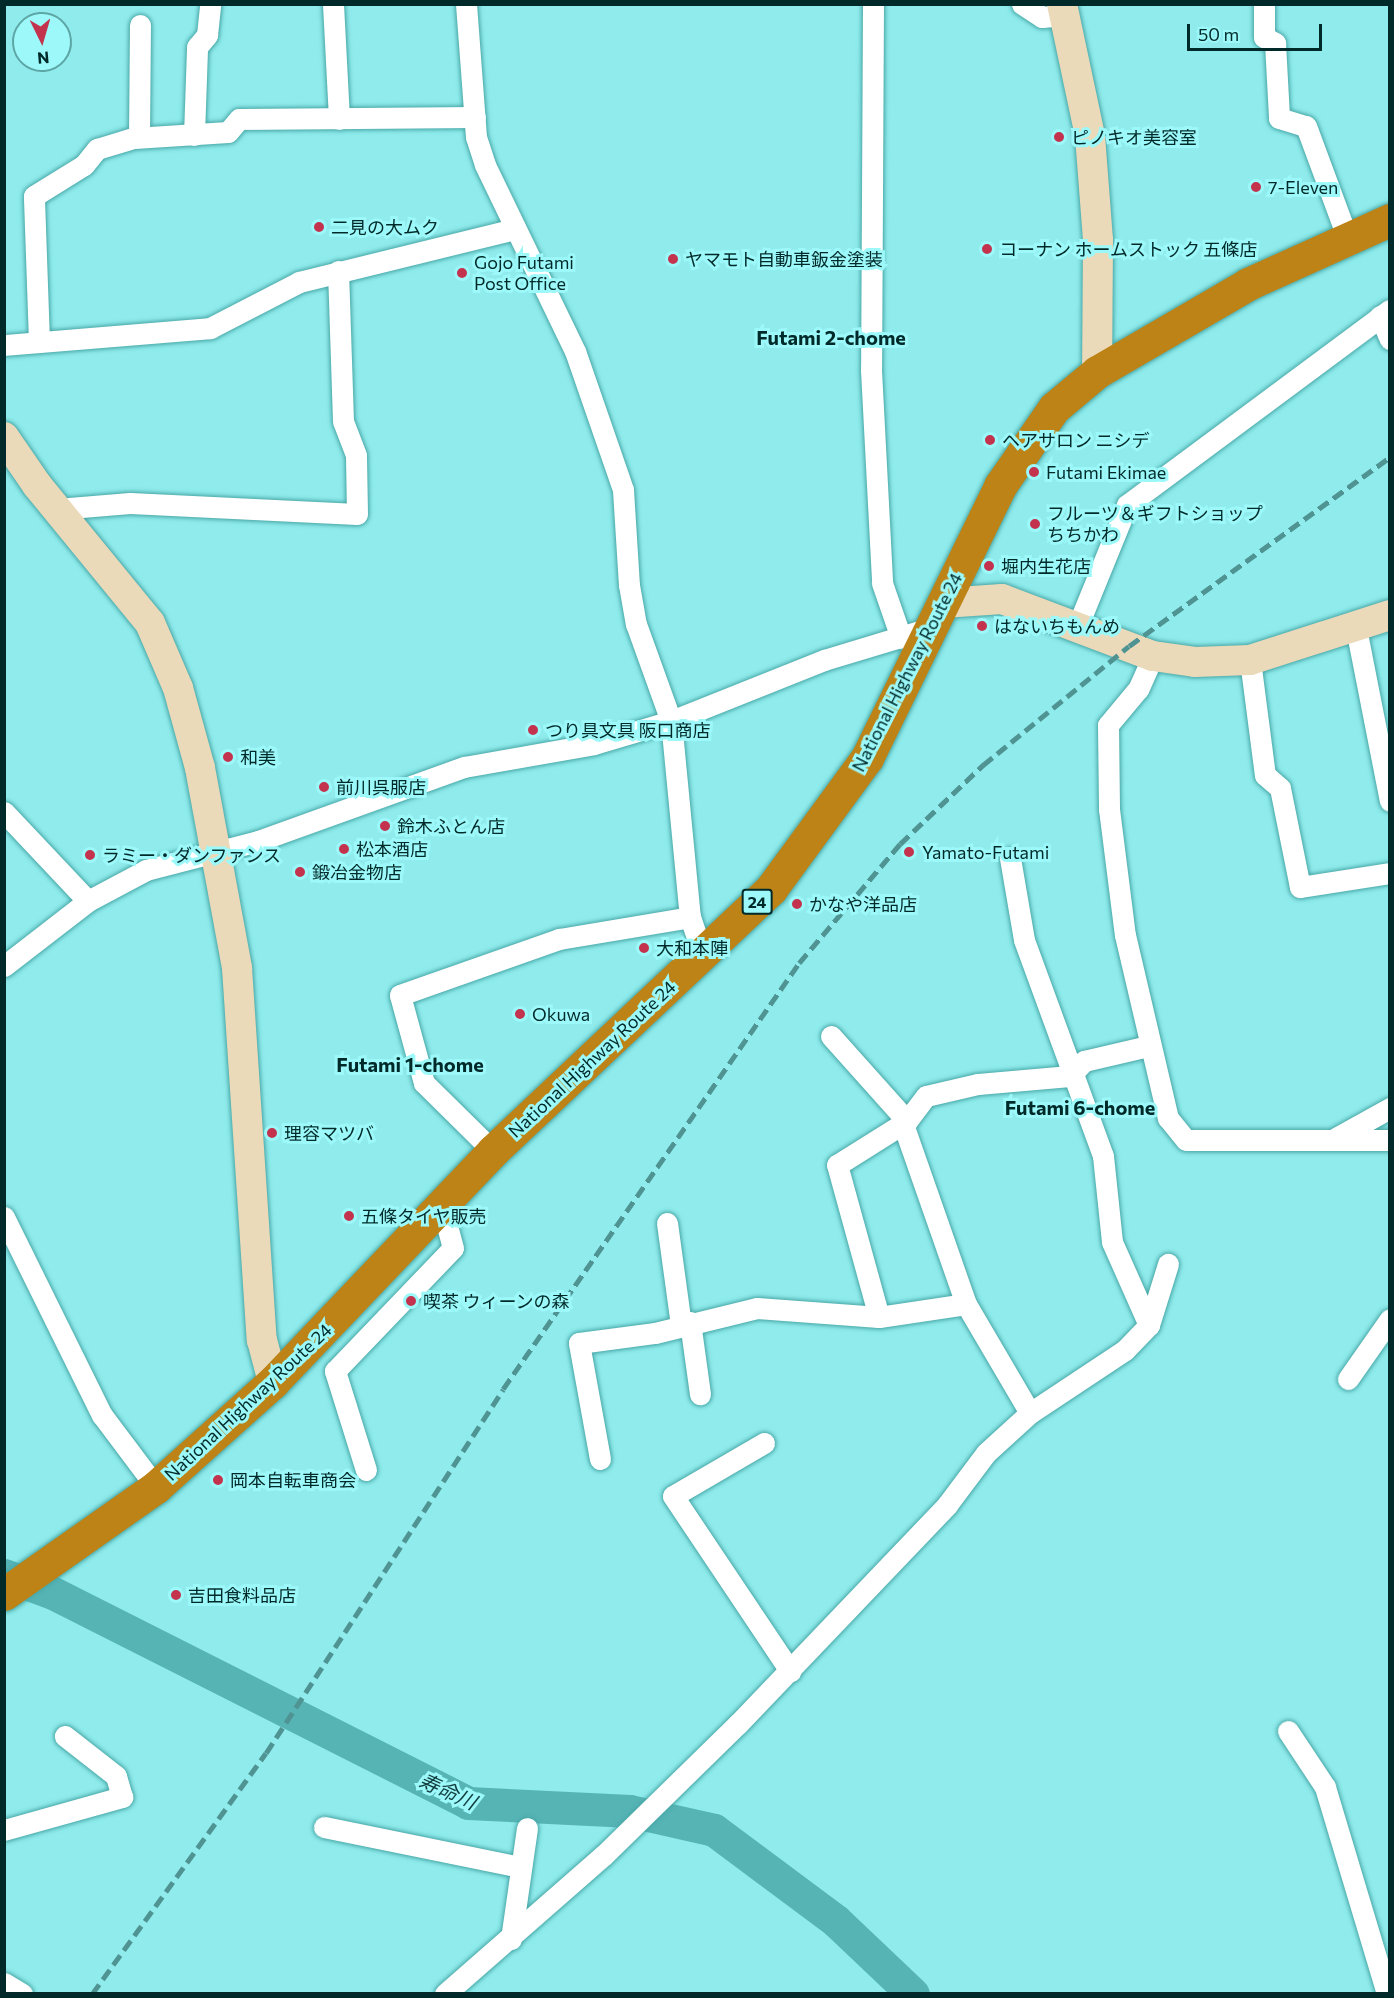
<!DOCTYPE html>
<meta charset="utf-8">
<style>
body{margin:0}
#map{position:relative;width:1394px;height:1998px;overflow:hidden;background:#90ecec;font-family:Commissioner,"Noto Sans JP",sans-serif}
div>[style]{position:absolute}
.river>*{height:33px;margin:-16.5px;padding:0 16.5px;transform-origin:16.5px;border-radius:16.5px;background:#56b4b5}
.roads{filter:drop-shadow(0 0 2px #49a7a7) drop-shadow(0 0 2px #49a7a7)}
.street>*{height:21px;margin:-10.5px;padding:0 10.5px;transform-origin:10.5px;border-radius:10.5px;background:#fff}
.secondary>*{height:30px;margin:-15px;padding:0 15px;transform-origin:15px;border-radius:15px;background:#ebdab9}
.highway>*{height:33px;margin:-16.5px;padding:0 16.5px;transform-origin:16.5px;border-radius:16.5px;background:#bd8317}
.rail>*{height:4.5px;margin-top:-2.25px;transform-origin:0;background:repeating-linear-gradient(90deg,#4f9393 0 12px,transparent 0 18px)}
.dots>*{width:16px;height:16px;translate:-50% -50%;box-sizing:border-box;border:3px solid #9df9f9;border-radius:50%}
span{translate:-50% -50%;white-space:nowrap;text-align:center;line-height:1.15;-webkit-text-stroke:6px #9df9f9;paint-order:stroke}
.shield-label span{padding:2px 4px;background:#9df9f9;border:2px solid;border-radius:4px;-webkit-text-stroke-width:0}
.shield-label{font-size:16px;color:#002929;font-weight:700}
.poi-label{font-size:18px;color:#002929}
.left{translate:0 -50%;text-align:left}
.street-label{font-size:18px;color:#002929}
.neighbourhood-label{font-size:20px;color:#002929;font-weight:700}
.water-label{font-size:20px;color:#123e3f;font-style:italic}
.frame{position:absolute;inset:0;border:6px solid #002929;pointer-events:none}
.north{position:absolute;left:12px;top:12px;width:60px;height:60px;box-sizing:border-box;background:#9df9f9;border:2px solid #5ea6a6;border-radius:50%;rotate:175deg;font-size:16px;font-weight:700;line-height:24px;text-align:center;color:#002929}
.north::after{content:'';display:block;margin:auto;width:21px;height:27px;background:#c3334d;clip-path:polygon(50% 0,100% 100%,50% 72%,0 100%)}
.scale{position:absolute;left:1187px;top:24px;width:135px;height:27px;box-sizing:border-box;border:3px solid #002929;border-top:0;padding-left:8px;font-size:18px;line-height:21px;white-space:nowrap;color:#002929;-webkit-text-stroke:4px #9df9f9;paint-order:stroke}
</style>
<div id="map">
<div class="river">
<div style="left:4px;top:1575px;width:52px;rotate:20.2deg"></div>
<div style="left:53px;top:1593px;width:465px;rotate:26.8deg"></div>
<div style="left:468px;top:1803px;width:162px;rotate:2.8deg"></div>
<div style="left:630px;top:1811px;width:86px;rotate:12.7deg"></div>
<div style="left:714px;top:1830px;width:152px;rotate:36.7deg"></div>
<div style="left:836px;top:1921px;width:106px;rotate:43.5deg"></div>
</div>
<div class="roads">
<div class="street">
<div style="left:333px;top:4px;width:115px;rotate:87deg"></div>
<div style="left:466px;top:4px;width:133px;rotate:85.7deg"></div>
<div style="left:476px;top:137px;width:29px;rotate:72deg"></div>
<div style="left:485px;top:165px;width:207px;rotate:64.2deg"></div>
<div style="left:575px;top:351px;width:147px;rotate:70.9deg"></div>
<div style="left:623px;top:490px;width:95px;rotate:86.4deg"></div>
<div style="left:629px;top:585px;width:40px;rotate:80deg"></div>
<div style="left:636px;top:624px;width:103px;rotate:70.2deg"></div>
<div style="left:671px;top:721px;width:197px;rotate:84.5deg"></div>
<div style="left:690px;top:917px;width:40px;rotate:71.1deg"></div>
<div style="left:873px;top:4px;width:366px;rotate:90.3deg"></div>
<div style="left:871px;top:370px;width:213px;rotate:87deg"></div>
<div style="left:882px;top:583px;width:58px;rotate:70.9deg"></div>
<div style="left:1022px;top:4px;width:24px;rotate:33deg"></div>
<div style="left:1042px;top:17px;width:23px;rotate:-5deg"></div>
<div style="left:1264px;top:4px;width:33px;rotate:90deg"></div>
<div style="left:1264px;top:37px;width:13px;rotate:29deg"></div>
<div style="left:1275px;top:43px;width:75px;rotate:86.9deg"></div>
<div style="left:1279px;top:118px;width:28px;rotate:17deg"></div>
<div style="left:1306px;top:126px;width:118px;rotate:69.7deg"></div>
<div style="left:194px;top:135px;width:88px;rotate:-88deg"></div>
<div style="left:197px;top:47px;width:16px;rotate:-50deg"></div>
<div style="left:207px;top:35px;width:31px;rotate:-84deg"></div>
<div style="left:139px;top:137px;width:112px;rotate:-89.5deg"></div>
<div style="left:1380px;top:316px;width:25px;rotate:67deg"></div>
<div style="left:39px;top:342px;width:146px;rotate:-92deg"></div>
<div style="left:34px;top:196px;width:59px;rotate:-31.8deg"></div>
<div style="left:84px;top:165px;width:21px;rotate:-51deg"></div>
<div style="left:97px;top:149px;width:39px;rotate:-17deg"></div>
<div style="left:134px;top:138px;width:94px;rotate:-3.7deg"></div>
<div style="left:228px;top:132px;width:17px;rotate:-50deg"></div>
<div style="left:239px;top:119px;width:236px;rotate:-0.5deg"></div>
<div style="left:4px;top:345px;width:207px;rotate:-4.7deg"></div>
<div style="left:210px;top:328px;width:100px;rotate:-27.3deg"></div>
<div style="left:299px;top:282px;width:221px;rotate:-13.8deg"></div>
<div style="left:57px;top:509px;width:73px;rotate:-4.7deg"></div>
<div style="left:130px;top:503px;width:227px;rotate:2.8deg"></div>
<div style="left:357px;top:514px;width:59px;rotate:-91deg"></div>
<div style="left:356px;top:455px;width:36px;rotate:-111deg"></div>
<div style="left:343px;top:421px;width:150px;rotate:-91.9deg"></div>
<div style="left:1078px;top:625px;width:130px;rotate:-67.8deg"></div>
<div style="left:1127px;top:505px;width:327px;rotate:-36.6deg"></div>
<div style="left:1356px;top:628px;width:176px;rotate:78.9deg"></div>
<div style="left:1153px;top:656px;width:36px;rotate:114deg"></div>
<div style="left:1138px;top:689px;width:47px;rotate:129.8deg"></div>
<div style="left:1108px;top:725px;width:84px;rotate:89.3deg"></div>
<div style="left:1109px;top:809px;width:127px;rotate:82.8deg"></div>
<div style="left:1125px;top:935px;width:188px;rotate:76.8deg"></div>
<div style="left:1168px;top:1118px;width:28px;rotate:51deg"></div>
<div style="left:1186px;top:1140px;width:204px"></div>
<div style="left:1250px;top:660px;width:116px;rotate:82.6deg"></div>
<div style="left:1265px;top:775px;width:20px;rotate:41deg"></div>
<div style="left:1280px;top:788px;width:101px;rotate:78.6deg"></div>
<div style="left:1300px;top:887px;width:91px;rotate:-8.8deg"></div>
<div style="left:4px;top:812px;width:122px;rotate:46.7deg"></div>
<div style="left:1010px;top:858px;width:83px;rotate:80.3deg"></div>
<div style="left:1024px;top:940px;width:230px;rotate:69.9deg"></div>
<div style="left:1103px;top:1156px;width:86px;rotate:84deg"></div>
<div style="left:1112px;top:1242px;width:91px;rotate:66deg"></div>
<div style="left:1149px;top:1325px;width:35px;rotate:134deg"></div>
<div style="left:1125px;top:1350px;width:114px;rotate:146.4deg"></div>
<div style="left:4px;top:966px;width:106px;rotate:-37.7deg"></div>
<div style="left:88px;top:901px;width:66px;rotate:-28.1deg"></div>
<div style="left:146px;top:870px;width:116px;rotate:-14.5deg"></div>
<div style="left:258px;top:841px;width:219px;rotate:-19.8deg"></div>
<div style="left:464px;top:767px;width:132px;rotate:-10deg"></div>
<div style="left:594px;top:744px;width:80px;rotate:-16.6deg"></div>
<div style="left:671px;top:721px;width:165px;rotate:-21.7deg"></div>
<div style="left:824px;top:660px;width:111px;rotate:-16.8deg"></div>
<div style="left:831px;top:1036px;width:114px;rotate:48.2deg"></div>
<div style="left:1336px;top:1138px;width:62px;rotate:-29.1deg"></div>
<div style="left:493px;top:1151px;width:97px;rotate:-135.4deg"></div>
<div style="left:424px;top:1083px;width:91px;rotate:-105.3deg"></div>
<div style="left:400px;top:995px;width:169px;rotate:-19.4deg"></div>
<div style="left:559px;top:939px;width:133px;rotate:-9.5deg"></div>
<div style="left:4px;top:1217px;width:221px;rotate:63.7deg"></div>
<div style="left:102px;top:1415px;width:90px;rotate:53.1deg"></div>
<div style="left:667px;top:1223px;width:103px;rotate:82.2deg"></div>
<div style="left:879px;top:1317px;width:158px;rotate:-105.4deg"></div>
<div style="left:837px;top:1165px;width:83px;rotate:-32.2deg"></div>
<div style="left:907px;top:1121px;width:31px;rotate:-53deg"></div>
<div style="left:926px;top:1096px;width:53px;rotate:-13deg"></div>
<div style="left:978px;top:1084px;width:92px;rotate:-5deg"></div>
<div style="left:1070px;top:1076px;width:21px;rotate:-47deg"></div>
<div style="left:1084px;top:1061px;width:66px;rotate:-13.2deg"></div>
<div style="left:690px;top:1322px;width:73px;rotate:82.1deg"></div>
<div style="left:1149px;top:1325px;width:64px;rotate:-72.7deg"></div>
<div style="left:1348px;top:1379px;width:73px;rotate:-55deg"></div>
<div style="left:764px;top:1443px;width:105px;rotate:149.8deg"></div>
<div style="left:673px;top:1496px;width:211px;rotate:56.2deg"></div>
<div style="left:600px;top:1459px;width:118px;rotate:-100.3deg"></div>
<div style="left:579px;top:1343px;width:77px;rotate:-7.5deg"></div>
<div style="left:655px;top:1333px;width:105px;rotate:-13.8deg"></div>
<div style="left:757px;top:1308px;width:122px;rotate:4.2deg"></div>
<div style="left:879px;top:1317px;width:88px;rotate:-8.5deg"></div>
<div style="left:366px;top:1470px;width:104px;rotate:-107.4deg"></div>
<div style="left:335px;top:1371px;width:170px;rotate:-46.2deg"></div>
<div style="left:453px;top:1248px;width:42px;rotate:-105deg"></div>
<div style="left:1288px;top:1731px;width:67px;rotate:56.5deg"></div>
<div style="left:1325px;top:1787px;width:216px;rotate:73.3deg"></div>
<div style="left:324px;top:1827px;width:201px;rotate:11.5deg"></div>
<div style="left:4px;top:1830px;width:123px;rotate:-15.6deg"></div>
<div style="left:122px;top:1797px;width:22px;rotate:-106deg"></div>
<div style="left:116px;top:1776px;width:65px;rotate:-141.9deg"></div>
<div style="left:511px;top:1939px;width:112px;rotate:-81.8deg"></div>
<div style="left:4px;top:1983px;width:21px;rotate:31deg"></div>
<div style="left:445px;top:1994px;width:211px;rotate:-41.2deg"></div>
<div style="left:604px;top:1855px;width:187px;rotate:-44.4deg"></div>
<div style="left:738px;top:1724px;width:303px;rotate:-46.3deg"></div>
<div style="left:947px;top:1505px;width:65px;rotate:-53.1deg"></div>
<div style="left:986px;top:1453px;width:59px;rotate:-42.3deg"></div>
<div style="left:1030px;top:1413px;width:126px;rotate:-120.4deg"></div>
<div style="left:966px;top:1304px;width:191px;rotate:-109.3deg"></div>
</div>
<div class="secondary">
<div style="left:1062px;top:4px;width:135px;rotate:78deg"></div>
<div style="left:1090px;top:136px;width:104px;rotate:85.6deg"></div>
<div style="left:1098px;top:240px;width:132px;rotate:90.4deg"></div>
<div style="left:4px;top:437px;width:58px;rotate:55.5deg"></div>
<div style="left:37px;top:485px;width:178px;rotate:50.7deg"></div>
<div style="left:150px;top:623px;width:71px;rotate:66.7deg"></div>
<div style="left:178px;top:688px;width:83px;rotate:74.6deg"></div>
<div style="left:200px;top:768px;width:203px;rotate:79.5deg"></div>
<div style="left:237px;top:968px;width:373px;rotate:86.2deg"></div>
<div style="left:262px;top:1340px;width:43px;rotate:75.3deg"></div>
<div style="left:943px;top:603px;width:59px;rotate:-3.9deg"></div>
<div style="left:1002px;top:599px;width:161px;rotate:20.7deg"></div>
<div style="left:1153px;top:656px;width:42px;rotate:8.1deg"></div>
<div style="left:1195px;top:662px;width:55px;rotate:-2.1deg"></div>
<div style="left:1250px;top:660px;width:147px;rotate:-17.8deg"></div>
</div>
<div class="highway">
<div style="left:4px;top:1594px;width:186px;rotate:-35.1deg"></div>
<div style="left:156px;top:1487px;width:157px;rotate:-41.9deg"></div>
<div style="left:273px;top:1382px;width:319px;rotate:-46.4deg"></div>
<div style="left:493px;top:1151px;width:382px;rotate:-43.3deg"></div>
<div style="left:771px;top:889px;width:162px;rotate:-53.8deg"></div>
<div style="left:867px;top:758px;width:303px;rotate:-63.9deg"></div>
<div style="left:1000px;top:486px;width:95px;rotate:-55.3deg"></div>
<div style="left:1054px;top:408px;width:56px;rotate:-39.9deg"></div>
<div style="left:1097px;top:372px;width:175px;rotate:-30.2deg"></div>
<div style="left:1248px;top:284px;width:156px;rotate:-24.3deg"></div>
</div>
</div>
<div class="rail">
<div style="left:92px;top:1994px;width:297px;rotate:-54.2deg"></div>
<div style="left:266px;top:1753px;width:434px;rotate:-56.9deg"></div>
<div style="left:503px;top:1389px;width:519px;rotate:-55.21deg"></div>
<div style="left:799px;top:963px;width:156px;rotate:-49.7deg"></div>
<div style="left:900px;top:844px;width:115px;rotate:-43.6deg"></div>
<div style="left:983px;top:765px;width:188px;rotate:-39.2deg"></div>
<div style="left:1129px;top:646px;width:322px;rotate:-35.9deg"></div>
</div>
<div class="dots">
<div style="left:1059px;top:137px;background:#c3334d"></div>
<div style="left:1256px;top:187px;background:#c3334d"></div>
<div style="left:319px;top:227px;background:#c3334d"></div>
<div style="left:987px;top:249px;background:#c3334d"></div>
<div style="left:673px;top:259px;background:#c3334d"></div>
<div style="left:462px;top:273px;background:#c3334d"></div>
<div style="left:990px;top:440px;background:#c3334d"></div>
<div style="left:1034px;top:472px;background:#c3334d"></div>
<div style="left:1035px;top:524px;background:#c3334d"></div>
<div style="left:989px;top:566px;background:#c3334d"></div>
<div style="left:982px;top:626px;background:#c3334d"></div>
<div style="left:533px;top:730px;background:#c3334d"></div>
<div style="left:228px;top:757px;background:#c3334d"></div>
<div style="left:324px;top:787px;background:#c3334d"></div>
<div style="left:385px;top:826px;background:#c3334d"></div>
<div style="left:344px;top:849px;background:#c3334d"></div>
<div style="left:909px;top:852px;background:#c3334d"></div>
<div style="left:90px;top:855px;background:#c3334d"></div>
<div style="left:300px;top:872px;background:#c3334d"></div>
<div style="left:797px;top:904px;background:#c3334d"></div>
<div style="left:644px;top:948px;background:#c3334d"></div>
<div style="left:520px;top:1014px;background:#c3334d"></div>
<div style="left:272px;top:1133px;background:#c3334d"></div>
<div style="left:349px;top:1216px;background:#c3334d"></div>
<div style="left:411px;top:1301px;background:#c3334d"></div>
<div style="left:218px;top:1480px;background:#c3334d"></div>
<div style="left:176px;top:1595px;background:#c3334d"></div>
</div>
<div class="shield-label">
<span style="left:757px;top:902px">24</span>
</div>
<div class="poi-label">
<span class="left" style="left:1071px;top:137px">ピノキオ美容室</span>
<span class="left" style="left:1268px;top:187px">7-Eleven</span>
<span class="left" style="left:331px;top:227px">二見の大ムク</span>
<span class="left" style="left:999px;top:249px">コーナン ホームストック 五條店</span>
<span class="left" style="left:685px;top:259px">ヤマモト自動車鈑金塗装</span>
<span class="left" style="left:474px;top:273px">Gojo Futami<br>Post Office</span>
<span class="left" style="left:1002px;top:440px">ヘアサロン ニシデ</span>
<span class="left" style="left:1046px;top:472px">Futami Ekimae</span>
<span class="left" style="left:1047px;top:524px">フルーツ＆ギフトショップ<br>ちちかわ</span>
<span class="left" style="left:1001px;top:566px">堀内生花店</span>
<span class="left" style="left:994px;top:626px">はないちもんめ</span>
<span class="left" style="left:545px;top:730px">つり具文具 阪口商店</span>
<span class="left" style="left:240px;top:757px">和美</span>
<span class="left" style="left:336px;top:787px">前川呉服店</span>
<span class="left" style="left:397px;top:826px">鈴木ふとん店</span>
<span class="left" style="left:356px;top:849px">松本酒店</span>
<span class="left" style="left:922px;top:852px">Yamato-Futami</span>
<span class="left" style="left:102px;top:855px">ラミー・ダンファンス</span>
<span class="left" style="left:312px;top:872px">鍛冶金物店</span>
<span class="left" style="left:809px;top:904px">かなや洋品店</span>
<span class="left" style="left:656px;top:948px">大和本陣</span>
<span class="left" style="left:532px;top:1014px">Okuwa</span>
<span class="left" style="left:284px;top:1133px">理容マツバ</span>
<span class="left" style="left:361px;top:1216px">五條タイヤ販売</span>
<span class="left" style="left:423px;top:1301px">喫茶 ウィーンの森</span>
<span class="left" style="left:230px;top:1480px">岡本自転車商会</span>
<span class="left" style="left:188px;top:1595px">吉田食料品店</span>
</div>
<div class="street-label">
<span style="left:907px;top:672px;rotate:-63deg">National Highway Route 24</span>
<span style="left:592px;top:1059px;rotate:-43deg">National Highway Route 24</span>
<span style="left:248px;top:1402px;rotate:-43deg">National Highway Route 24</span>
</div>
<div class="neighbourhood-label">
<span style="left:831px;top:337px">Futami 2-chome</span>
<span style="left:410px;top:1064px">Futami 1-chome</span>
<span style="left:1080px;top:1107px">Futami 6-chome</span>
</div>
<div class="water-label">
<span style="left:448px;top:1791px;rotate:24deg">寿命川</span>
</div>
<div class="frame"></div>
<div class="north">N</div>
<div class="scale">50 m</div>
</div>
